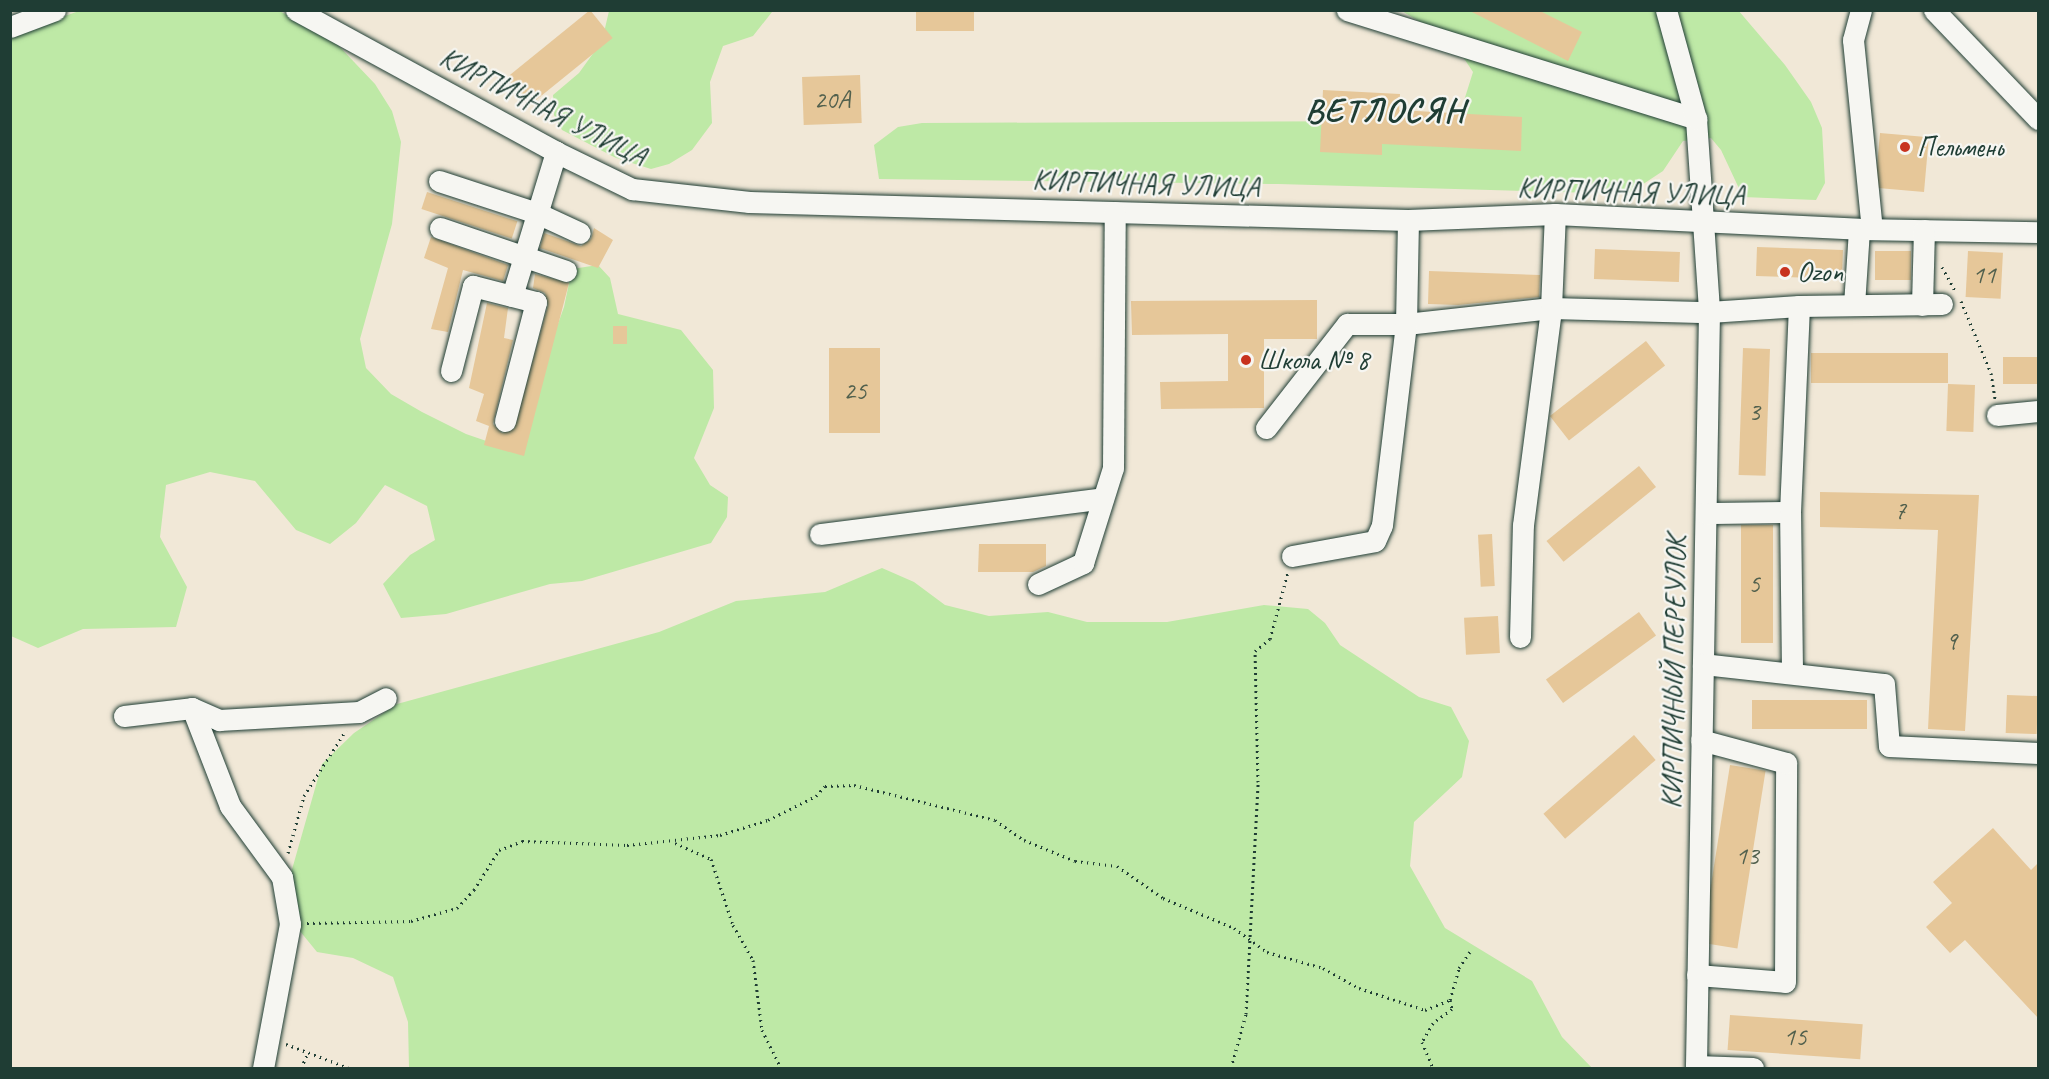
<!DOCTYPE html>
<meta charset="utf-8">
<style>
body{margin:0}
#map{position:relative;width:2049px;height:1079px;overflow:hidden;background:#f1e8d7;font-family:Caveat,sans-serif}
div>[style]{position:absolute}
.green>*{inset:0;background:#bee9a6}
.building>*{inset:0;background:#e6c799;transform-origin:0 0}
.path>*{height:3px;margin-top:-1.5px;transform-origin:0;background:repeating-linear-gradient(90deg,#1f3d34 0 1.5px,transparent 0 6px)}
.roads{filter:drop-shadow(0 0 2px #1f3d34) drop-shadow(0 0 2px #1f3d34)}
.minor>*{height:21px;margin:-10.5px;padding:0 10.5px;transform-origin:10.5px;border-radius:10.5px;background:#f6f6f2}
.dots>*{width:16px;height:16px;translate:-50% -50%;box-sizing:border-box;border:3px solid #f6f6f2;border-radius:50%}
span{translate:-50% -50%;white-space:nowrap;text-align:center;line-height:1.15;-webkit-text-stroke:4.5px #f6f6f2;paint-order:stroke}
.number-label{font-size:26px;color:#51604d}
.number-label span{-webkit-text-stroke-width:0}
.street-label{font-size:28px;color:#1f3d34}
.poi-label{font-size:28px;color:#1f3d34}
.left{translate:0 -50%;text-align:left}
.district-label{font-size:34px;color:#1f3d34;font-weight:700;letter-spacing:1.5px}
.frame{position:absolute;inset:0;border:12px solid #1f3d34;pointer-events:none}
</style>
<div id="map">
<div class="green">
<div style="clip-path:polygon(278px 10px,336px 43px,375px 84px,392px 111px,401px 142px,392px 224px,360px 339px,366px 368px,391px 394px,422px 412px,466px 434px,498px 445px,520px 430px,564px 307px,572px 269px,598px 265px,610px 278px,618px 314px,681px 330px,713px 370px,714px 408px,694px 458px,710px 485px,728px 497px,727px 517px,711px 543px,582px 581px,550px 584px,446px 614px,401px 618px,383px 584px,410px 555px,435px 540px,427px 506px,385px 485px,356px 523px,330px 544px,296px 530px,255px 481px,210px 472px,166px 485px,160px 537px,187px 587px,176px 627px,83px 629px,38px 648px,11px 636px,11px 35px,79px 11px)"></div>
<div style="clip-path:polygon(1738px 10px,1785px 65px,1811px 102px,1822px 128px,1825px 183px,1816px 200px,1743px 197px,1721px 150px,1711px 138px,1683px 141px,1663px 171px,1628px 194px,1278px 184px,879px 179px,874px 145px,898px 127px,922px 123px,1427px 121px,1462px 107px,1473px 72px,1453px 42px,1402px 11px)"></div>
<div style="clip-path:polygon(609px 11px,772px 12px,753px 36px,723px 46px,710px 82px,712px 123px,692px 150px,669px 164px,651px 169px,616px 158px,562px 130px,554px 115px,553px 95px,579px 73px,602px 41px)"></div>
<div style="clip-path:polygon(882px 568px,914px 582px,945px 605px,989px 616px,1048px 612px,1087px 622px,1167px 622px,1264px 605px,1308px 609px,1325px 623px,1340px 645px,1419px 697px,1451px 707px,1469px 741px,1462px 777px,1414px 822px,1410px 866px,1445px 928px,1532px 981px,1562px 1037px,1592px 1068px,409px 1068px,408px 1022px,393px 977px,353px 958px,317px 952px,290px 919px,291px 873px,322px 764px,354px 733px,397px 704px,659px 632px,736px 601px,825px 592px)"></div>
</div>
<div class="building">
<div style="left:590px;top:10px;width:36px;height:110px;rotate:51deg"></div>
<div style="left:916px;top:10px;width:58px;height:21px"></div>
<div style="clip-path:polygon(1468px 10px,1538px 10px,1582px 32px,1568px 61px)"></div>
<div style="left:860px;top:75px;width:48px;height:58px;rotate:88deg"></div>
<div style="clip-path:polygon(1323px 90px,1400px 94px,1399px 110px,1522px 117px,1521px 151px,1382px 144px,1382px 155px,1320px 152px)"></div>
<div style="left:1880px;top:133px;width:49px;height:55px;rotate:5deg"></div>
<div style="left:427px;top:192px;width:95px;height:18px;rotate:18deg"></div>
<div style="clip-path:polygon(594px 228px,613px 240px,598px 268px,540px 248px,544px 233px,581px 246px,591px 239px)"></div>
<div style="clip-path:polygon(431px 237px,508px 265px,503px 281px,463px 270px,448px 332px,431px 329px,448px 268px,424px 258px)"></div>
<div style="left:1757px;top:247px;width:86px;height:29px;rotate:2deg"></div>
<div style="left:1595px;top:249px;width:85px;height:30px;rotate:2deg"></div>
<div style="left:1875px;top:251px;width:36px;height:29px"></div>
<div style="left:1968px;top:251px;width:35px;height:46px;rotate:3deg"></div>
<div style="clip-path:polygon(1429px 271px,1540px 275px,1539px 297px,1458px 305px,1428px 304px)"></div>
<div style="clip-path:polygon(535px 274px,569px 283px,524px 456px,484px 445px,489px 426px,476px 421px,484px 394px,469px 388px,487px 303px,508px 308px,504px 338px,513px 340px,493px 424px,502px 433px,514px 429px,548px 305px,545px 293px,533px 288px)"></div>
<div style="clip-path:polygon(1317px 300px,1317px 339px,1264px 339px,1264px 408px,1161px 409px,1160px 382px,1228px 381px,1228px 334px,1132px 335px,1131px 301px)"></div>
<div style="left:613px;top:326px;width:14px;height:18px"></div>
<div style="left:1646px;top:341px;width:31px;height:122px;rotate:52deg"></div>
<div style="left:829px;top:348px;width:51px;height:85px"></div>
<div style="left:1743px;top:348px;width:27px;height:127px;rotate:2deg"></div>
<div style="left:1811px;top:353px;width:137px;height:30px"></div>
<div style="left:2003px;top:357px;width:35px;height:27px"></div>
<div style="left:1948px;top:384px;width:27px;height:47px;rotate:2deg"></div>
<div style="left:1639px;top:466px;width:27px;height:119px;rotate:51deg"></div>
<div style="clip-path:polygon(1820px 492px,1979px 495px,1965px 731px,1928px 729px,1938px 530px,1820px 527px)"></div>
<div style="left:1741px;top:525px;width:32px;height:118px"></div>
<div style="left:1492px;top:534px;width:52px;height:14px;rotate:87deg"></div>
<div style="clip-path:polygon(979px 544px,1046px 544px,1046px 566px,1033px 572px,978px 572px)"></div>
<div style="left:1639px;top:612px;width:29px;height:115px;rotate:54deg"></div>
<div style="left:1498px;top:616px;width:37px;height:34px;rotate:87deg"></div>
<div style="left:2007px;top:695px;width:31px;height:38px;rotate:2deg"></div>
<div style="left:1752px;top:700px;width:115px;height:29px"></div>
<div style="left:1634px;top:735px;width:33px;height:120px;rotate:49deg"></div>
<div style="left:1730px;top:765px;width:36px;height:180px;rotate:9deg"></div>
<div style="clip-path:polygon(1993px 828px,2031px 870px,2038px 863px,2038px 1018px,1965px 940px,1950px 953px,1926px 927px,1952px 903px,1933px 882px)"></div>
<div style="left:1730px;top:1015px;width:133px;height:35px;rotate:4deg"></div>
</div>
<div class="path">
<div style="left:1942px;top:267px;width:26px;rotate:61deg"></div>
<div style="left:1961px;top:301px;width:78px;rotate:67.4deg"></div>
<div style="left:1991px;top:373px;width:26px;rotate:81deg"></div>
<div style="left:675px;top:843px;width:39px;rotate:24deg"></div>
<div style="left:711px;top:859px;width:70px;rotate:71.6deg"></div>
<div style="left:733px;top:925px;width:40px;rotate:60.3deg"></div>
<div style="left:753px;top:960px;width:71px;rotate:82.7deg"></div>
<div style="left:762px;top:1030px;width:42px;rotate:63.4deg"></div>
<div style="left:288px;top:853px;width:59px;rotate:-74.3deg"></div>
<div style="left:304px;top:796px;width:78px;rotate:-57.5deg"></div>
<div style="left:307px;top:923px;width:104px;rotate:-1.1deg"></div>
<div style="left:411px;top:921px;width:48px;rotate:-15.8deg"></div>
<div style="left:457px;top:908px;width:25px;rotate:-47deg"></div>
<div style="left:474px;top:890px;width:47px;rotate:-58deg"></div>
<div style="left:499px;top:850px;width:25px;rotate:-21deg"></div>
<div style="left:522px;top:841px;width:105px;rotate:2.2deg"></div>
<div style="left:627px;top:845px;width:94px;rotate:-6.1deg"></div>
<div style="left:720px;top:835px;width:50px;rotate:-17.4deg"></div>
<div style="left:768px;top:820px;width:54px;rotate:-26.6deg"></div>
<div style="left:816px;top:796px;width:13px;rotate:-48deg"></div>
<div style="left:825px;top:786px;width:29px;rotate:-2deg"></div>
<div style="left:854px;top:785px;width:145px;rotate:13.9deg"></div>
<div style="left:995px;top:820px;width:35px;rotate:35deg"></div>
<div style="left:1024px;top:840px;width:55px;rotate:22.4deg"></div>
<div style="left:1075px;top:861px;width:42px;rotate:6.8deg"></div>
<div style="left:1117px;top:866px;width:56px;rotate:34.8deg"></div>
<div style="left:1163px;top:898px;width:77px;rotate:22.9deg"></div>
<div style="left:1234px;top:928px;width:41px;rotate:36deg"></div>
<div style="left:1267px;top:952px;width:58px;rotate:15.9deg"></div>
<div style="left:1323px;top:968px;width:41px;rotate:29.1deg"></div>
<div style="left:1359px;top:988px;width:70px;rotate:18.4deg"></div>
<div style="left:1425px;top:1010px;width:27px;rotate:-22deg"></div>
<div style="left:1450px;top:1000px;width:9px;rotate:77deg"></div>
<div style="left:1452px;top:1009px;width:24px;rotate:144deg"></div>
<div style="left:1433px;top:1023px;width:22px;rotate:120deg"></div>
<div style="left:1422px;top:1042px;width:28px;rotate:67deg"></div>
<div style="left:1450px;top:1000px;width:33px;rotate:-74deg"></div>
<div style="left:1459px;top:968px;width:23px;rotate:-56deg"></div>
<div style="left:286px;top:1044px;width:67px;rotate:20.9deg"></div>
<div style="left:301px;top:1068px;width:14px;rotate:-65deg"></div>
<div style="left:1231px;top:1068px;width:56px;rotate:-74.5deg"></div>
<div style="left:1246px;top:1014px;width:232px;rotate:-87deg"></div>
<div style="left:1258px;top:782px;width:131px;rotate:-91.3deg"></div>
<div style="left:1255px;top:651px;width:19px;rotate:-39deg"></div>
<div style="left:1270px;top:639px;width:69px;rotate:-75deg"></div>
</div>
<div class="roads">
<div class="minor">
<div style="left:296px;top:10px;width:296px;rotate:28.6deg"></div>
<div style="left:556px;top:152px;width:85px;rotate:26deg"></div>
<div style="left:632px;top:189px;width:118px;rotate:6.3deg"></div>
<div style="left:749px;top:202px;width:659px;rotate:1.56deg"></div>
<div style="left:1408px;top:220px;width:147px;rotate:-2.3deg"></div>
<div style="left:1555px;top:214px;width:304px;rotate:2.8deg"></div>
<div style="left:1859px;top:229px;width:179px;rotate:1deg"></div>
<div style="left:1347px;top:10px;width:366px;rotate:17.3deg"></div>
<div style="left:1696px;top:119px;width:193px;rotate:86.1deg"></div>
<div style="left:1709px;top:312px;width:754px;rotate:90.99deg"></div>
<div style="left:1696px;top:1066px;width:57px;rotate:2deg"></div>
<div style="left:1666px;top:10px;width:113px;rotate:74.6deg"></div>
<div style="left:1861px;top:10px;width:31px;rotate:105deg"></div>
<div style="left:1853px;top:40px;width:190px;rotate:84.3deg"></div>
<div style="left:1934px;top:10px;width:151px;rotate:46.3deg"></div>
<div style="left:10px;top:27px;width:48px;rotate:-20.7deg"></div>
<div style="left:439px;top:181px;width:103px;rotate:18.1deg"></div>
<div style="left:537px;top:213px;width:47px;rotate:24.9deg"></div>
<div style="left:440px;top:228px;width:133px;rotate:18.8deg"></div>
<div style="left:512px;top:296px;width:151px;rotate:-73deg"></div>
<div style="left:1854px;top:305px;width:76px;rotate:-86.2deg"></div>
<div style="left:1922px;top:305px;width:75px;rotate:-88.5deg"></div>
<div style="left:451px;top:371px;width:88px;rotate:-75.5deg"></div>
<div style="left:473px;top:286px;width:65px;rotate:14.3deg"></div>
<div style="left:536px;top:302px;width:123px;rotate:104.6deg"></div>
<div style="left:1997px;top:415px;width:41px;rotate:-5.6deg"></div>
<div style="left:1266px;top:428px;width:132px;rotate:-52.1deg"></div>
<div style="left:1347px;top:324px;width:59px"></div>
<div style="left:1406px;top:324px;width:146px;rotate:-6.3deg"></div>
<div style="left:1551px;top:308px;width:158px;rotate:1.5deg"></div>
<div style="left:1709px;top:312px;width:90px;rotate:-3.8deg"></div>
<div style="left:1799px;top:306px;width:143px;rotate:-0.8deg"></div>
<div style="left:1706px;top:513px;width:84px;rotate:-0.7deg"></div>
<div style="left:820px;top:534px;width:285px;rotate:-7.2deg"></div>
<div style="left:1292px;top:556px;width:84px;rotate:-10.2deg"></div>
<div style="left:1375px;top:541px;width:17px;rotate:-66deg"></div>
<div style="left:1382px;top:525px;width:202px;rotate:-83.2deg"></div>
<div style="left:1406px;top:324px;width:104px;rotate:-88.9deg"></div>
<div style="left:1038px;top:584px;width:50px;rotate:-25deg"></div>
<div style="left:1083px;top:563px;width:100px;rotate:-72.5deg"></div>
<div style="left:1113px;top:468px;width:256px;rotate:-89.6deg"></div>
<div style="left:1520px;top:637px;width:112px;rotate:-88.5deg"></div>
<div style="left:1523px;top:525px;width:219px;rotate:-82.6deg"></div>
<div style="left:1551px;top:308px;width:94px;rotate:-87.6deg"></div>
<div style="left:1703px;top:664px;width:182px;rotate:6.3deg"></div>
<div style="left:1884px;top:684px;width:62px;rotate:85.4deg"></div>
<div style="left:1889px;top:746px;width:149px;rotate:2.7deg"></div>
<div style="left:1792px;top:671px;width:159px;rotate:-90.7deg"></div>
<div style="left:1790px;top:512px;width:206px;rotate:-87.5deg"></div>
<div style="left:192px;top:708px;width:105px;rotate:68.8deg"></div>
<div style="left:230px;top:806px;width:88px;rotate:53.8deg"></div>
<div style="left:282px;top:877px;width:48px;rotate:80.3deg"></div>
<div style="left:290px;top:924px;width:147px;rotate:100.6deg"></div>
<div style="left:124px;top:716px;width:68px;rotate:-6.7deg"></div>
<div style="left:192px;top:708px;width:30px;rotate:24deg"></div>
<div style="left:219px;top:720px;width:140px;rotate:-3.3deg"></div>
<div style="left:359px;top:712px;width:30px;rotate:-27deg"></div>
<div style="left:1697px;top:975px;width:88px;rotate:4.5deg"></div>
<div style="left:1785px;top:982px;width:219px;rotate:-89.7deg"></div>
<div style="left:1786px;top:763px;width:88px;rotate:-164.9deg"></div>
</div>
</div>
<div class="dots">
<div style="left:1905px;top:147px;background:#c8321e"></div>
<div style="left:1785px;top:272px;background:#c8321e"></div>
<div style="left:1246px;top:360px;background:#c8321e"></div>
</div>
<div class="number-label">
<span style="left:832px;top:100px">20А</span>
<span style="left:1984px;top:275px">11</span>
<span style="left:855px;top:391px">25</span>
<span style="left:1754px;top:412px">3</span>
<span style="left:1900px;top:511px">7</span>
<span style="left:1754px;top:584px">5</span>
<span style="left:1951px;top:641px">9</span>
<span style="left:1747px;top:856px">13</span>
<span style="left:1795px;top:1037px">15</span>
</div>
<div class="street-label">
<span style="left:543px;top:107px;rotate:27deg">КИРПИЧНАЯ УЛИЦА</span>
<span style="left:1146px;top:184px;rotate:2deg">КИРПИЧНАЯ УЛИЦА</span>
<span style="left:1631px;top:192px;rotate:2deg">КИРПИЧНАЯ УЛИЦА</span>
<span style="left:1674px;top:672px;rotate:-89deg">КИРПИЧНЫЙ ПЕРЕУЛОК</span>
</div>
<div class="poi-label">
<span class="left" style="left:1917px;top:147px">Пельмень</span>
<span class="left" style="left:1797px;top:272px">Ozon</span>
<span class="left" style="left:1258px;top:360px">Школа № 8</span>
</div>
<div class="district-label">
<span style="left:1385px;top:110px">ВЕТЛОСЯН</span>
</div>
<div class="frame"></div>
</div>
